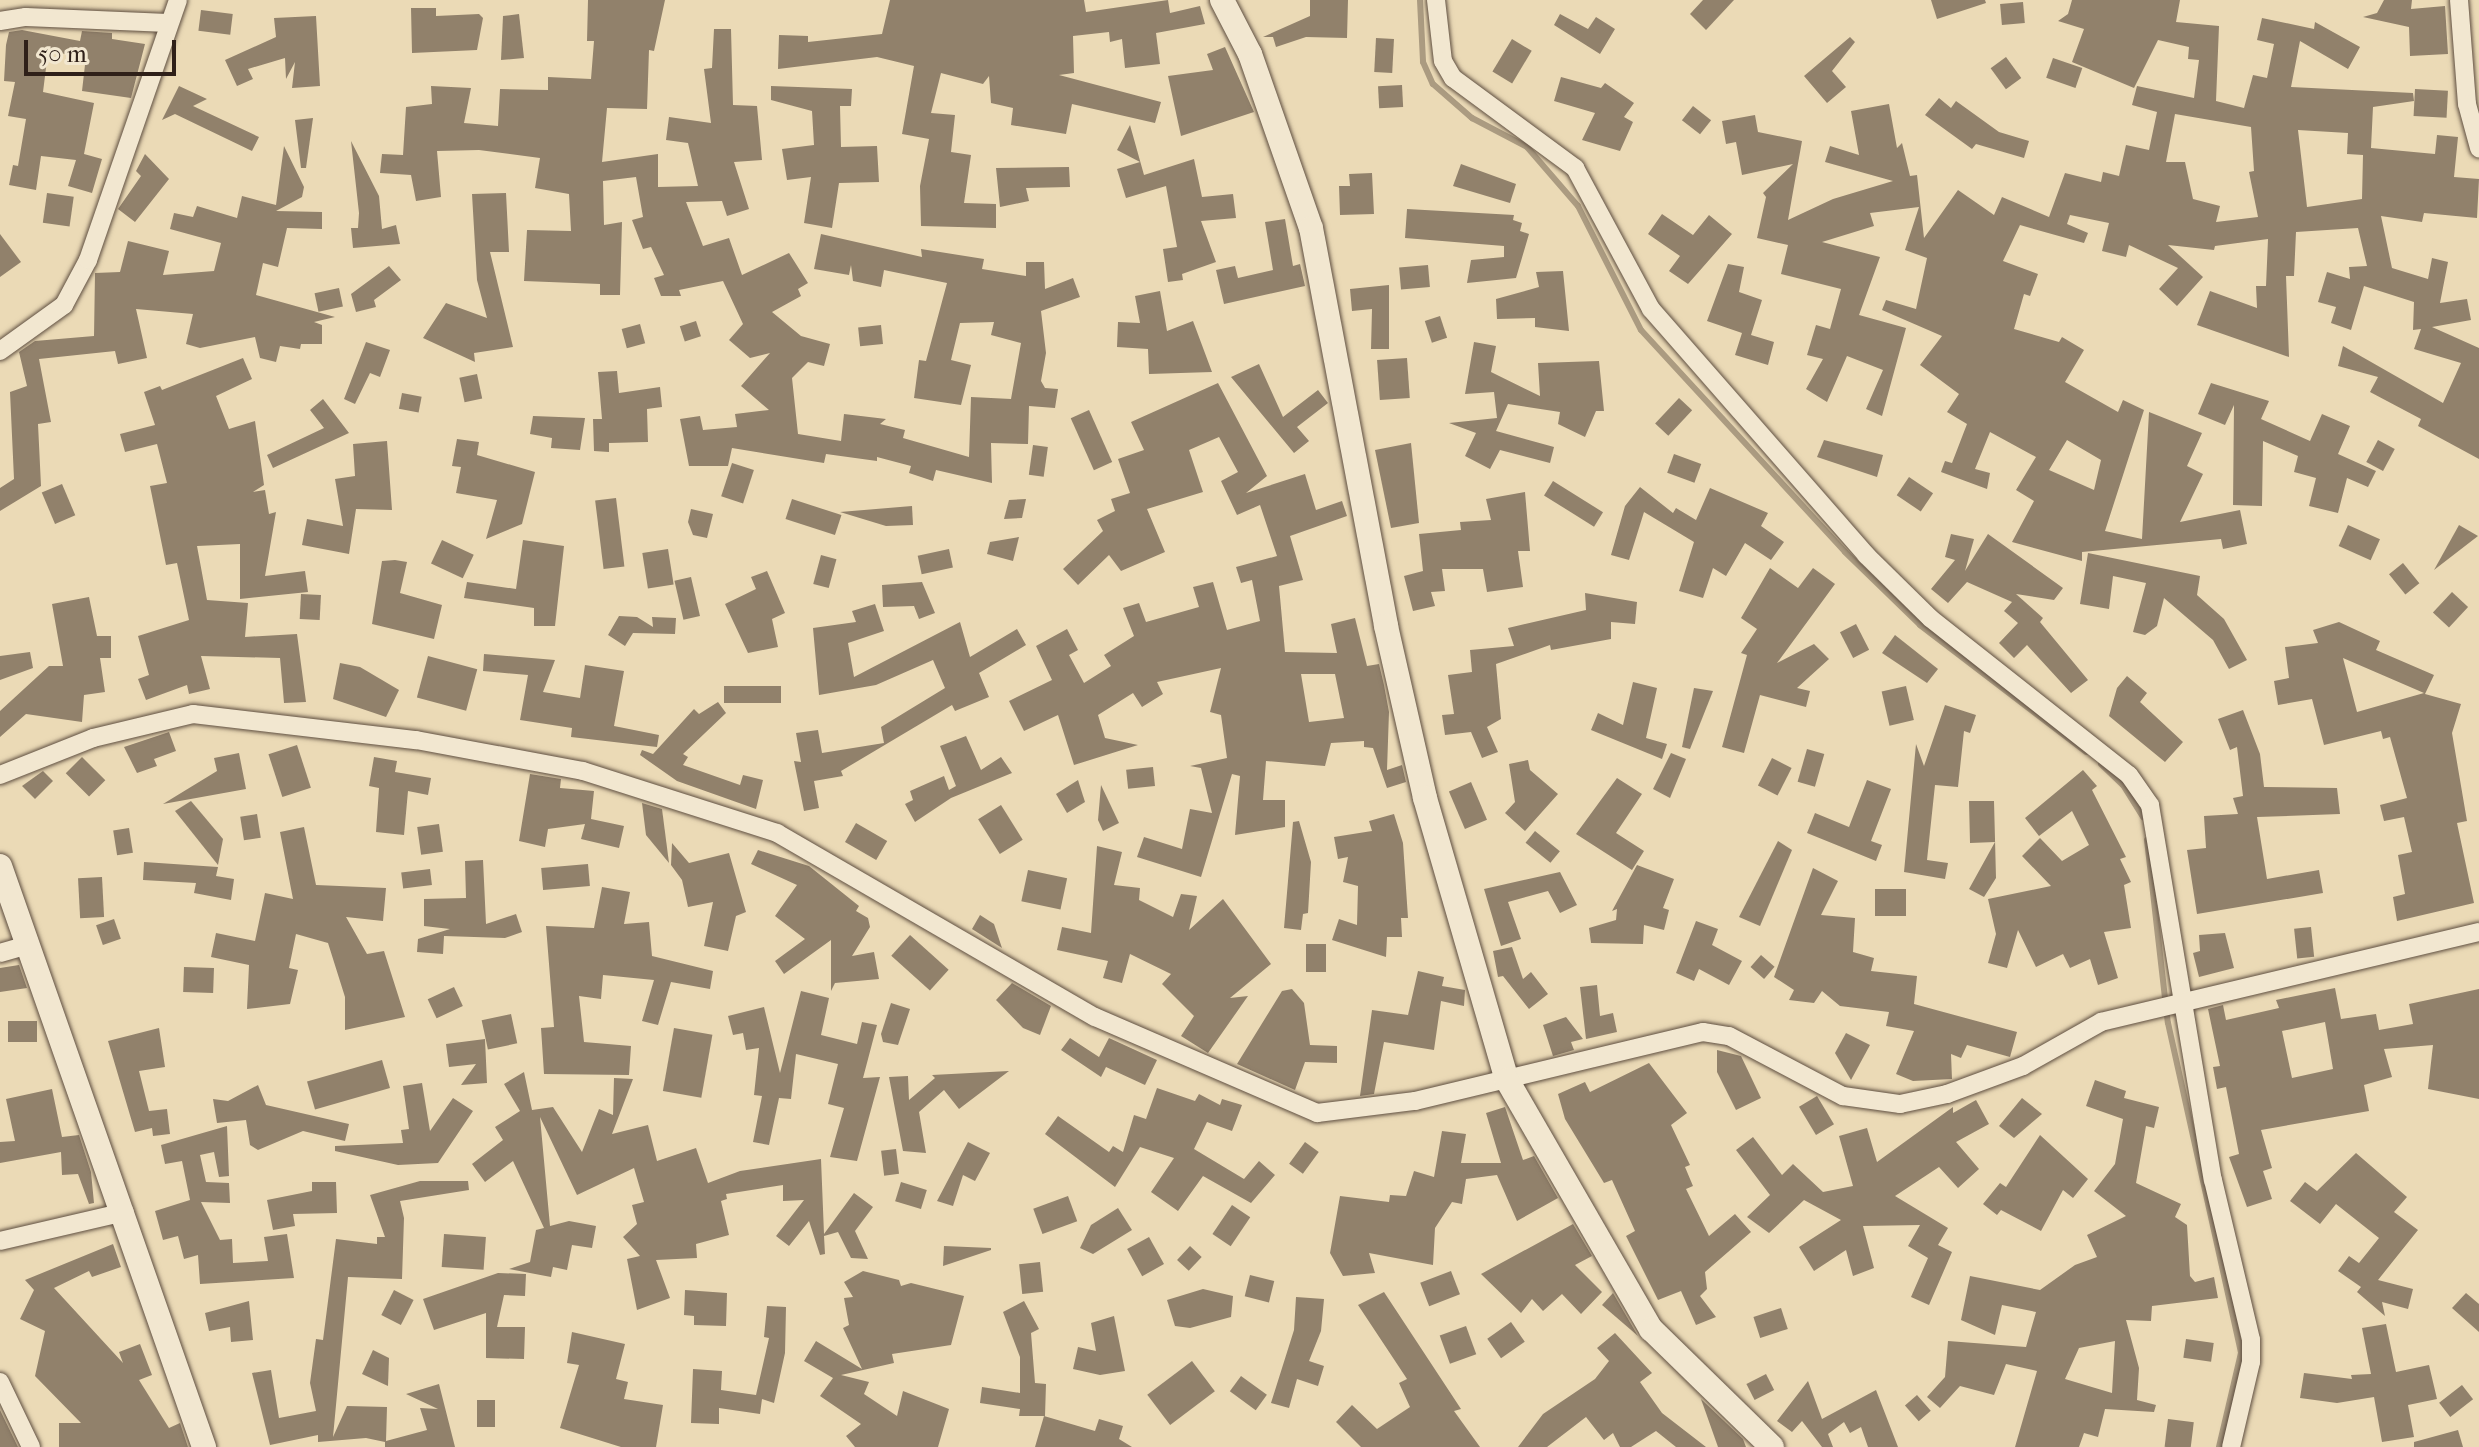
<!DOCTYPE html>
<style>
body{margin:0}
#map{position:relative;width:2479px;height:1447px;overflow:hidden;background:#ebdab6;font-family:"IM FELL French Canon",serif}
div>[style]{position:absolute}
.stream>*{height:6px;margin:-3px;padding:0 3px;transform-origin:3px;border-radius:3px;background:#ab9b81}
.building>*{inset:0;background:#91816b;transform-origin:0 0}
.roads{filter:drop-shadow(0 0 2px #5e4e40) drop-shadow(0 0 2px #5e4e40)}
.minor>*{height:18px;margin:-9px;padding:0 9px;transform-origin:9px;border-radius:9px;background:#f2e7d0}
.tertiary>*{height:24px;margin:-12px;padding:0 12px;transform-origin:12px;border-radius:12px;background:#f2e7d0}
span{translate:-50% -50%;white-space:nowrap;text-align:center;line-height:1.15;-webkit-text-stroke:7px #f2e7d0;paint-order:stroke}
.scale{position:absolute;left:24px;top:40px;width:152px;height:36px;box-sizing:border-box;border:4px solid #2f2019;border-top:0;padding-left:10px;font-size:24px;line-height:28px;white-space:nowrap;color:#2f2019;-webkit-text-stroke:6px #f2e7d0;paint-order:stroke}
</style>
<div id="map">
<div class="stream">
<div style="left:1420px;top:0;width:62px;rotate:87.2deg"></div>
<div style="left:1423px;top:62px;width:24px;rotate:66deg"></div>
<div style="left:1433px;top:84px;width:52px;rotate:41.1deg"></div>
<div style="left:1472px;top:118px;width:62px;rotate:27.8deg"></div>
<div style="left:1527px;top:147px;width:78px;rotate:49.2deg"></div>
<div style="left:1578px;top:206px;width:139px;rotate:63.1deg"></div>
<div style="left:1641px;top:330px;width:301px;rotate:47.4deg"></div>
<div style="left:1845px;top:552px;width:105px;rotate:44.2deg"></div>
<div style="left:1920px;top:625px;width:209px;rotate:37.4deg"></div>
<div style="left:2101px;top:764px;width:30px;rotate:44deg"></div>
<div style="left:2123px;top:785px;width:38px;rotate:58deg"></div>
<div style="left:2147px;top:840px;width:184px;rotate:83.5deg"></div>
<div style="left:2168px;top:1023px;width:338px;rotate:77.5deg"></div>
<div style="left:2241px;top:1353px;width:97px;rotate:103.2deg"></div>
</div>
<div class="building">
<div style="clip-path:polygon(588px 0,665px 0,654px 51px,649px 50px,647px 109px,607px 108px,602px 162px,658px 154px,658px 187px,698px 186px,688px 143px,666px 140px,669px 117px,711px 123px,704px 69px,712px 68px,714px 29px,731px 29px,733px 105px,757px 106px,762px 160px,734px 162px,749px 209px,727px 216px,722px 201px,686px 202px,703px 246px,729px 238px,742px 275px,789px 253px,808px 283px,798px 289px,801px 296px,772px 312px,801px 336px,830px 344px,824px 366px,808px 362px,792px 378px,798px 434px,841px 441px,844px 414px,886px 419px,880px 424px,905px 430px,903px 438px,969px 457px,971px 397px,1011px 399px,1021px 343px,991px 335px,994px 322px,960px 323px,951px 360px,971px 365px,961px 405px,914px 398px,919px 360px,926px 361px,947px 283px,884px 270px,881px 287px,853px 281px,851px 265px,849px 275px,814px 269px,821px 234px,922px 257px,921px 249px,984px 259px,982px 269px,1026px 276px,1026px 262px,1044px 262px,1045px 289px,1073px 278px,1080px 297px,1041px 311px,1046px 353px,1041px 381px,1045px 388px,1058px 389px,1055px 408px,1029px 406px,1028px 444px,991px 443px,992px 483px,936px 470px,933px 481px,909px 473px,911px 466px,877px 457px,877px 461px,826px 454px,824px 463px,732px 448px,728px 466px,689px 466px,680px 419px,700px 416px,703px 430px,737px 427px,735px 414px,769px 410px,741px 386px,770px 353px,750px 358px,729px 340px,743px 324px,723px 281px,679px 290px,681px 296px,661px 296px,654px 278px,664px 275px,651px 247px,643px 249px,632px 220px,643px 217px,636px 177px,603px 181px,604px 225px,622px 222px,620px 295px,600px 295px,600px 284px,524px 281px,527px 230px,571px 231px,569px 194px,535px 188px,540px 158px,479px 150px,437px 151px,441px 197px,416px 201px,411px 175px,380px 173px,382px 154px,403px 155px,406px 107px,432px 104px,431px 86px,471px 88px,464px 123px,498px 126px,500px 89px,548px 90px,548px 77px,591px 79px,594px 41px,587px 41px)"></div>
<div style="clip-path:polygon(890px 0,1084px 0,1086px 12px,1168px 0,1170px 13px,1200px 6px,1205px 24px,1156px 33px,1160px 64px,1125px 68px,1122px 39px,1110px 42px,1109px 32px,1073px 36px,1074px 73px,1059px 75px,1161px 102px,1155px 123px,1072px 104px,1066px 134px,1011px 125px,1013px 108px,991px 103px,989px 76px,983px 84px,941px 73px,931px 113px,955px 115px,951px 152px,971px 155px,964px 203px,996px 204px,996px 228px,921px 226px,920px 186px,929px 139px,902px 134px,914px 66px,877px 57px,778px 69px,779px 35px,808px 36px,808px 42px,882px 34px)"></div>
<div style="clip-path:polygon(1310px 0,1348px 0,1347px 38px,1306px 37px,1276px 47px,1273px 37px,1263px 37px,1310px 16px)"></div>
<div style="clip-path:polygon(1703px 0,1734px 0,1706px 30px,1690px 14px)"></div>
<div style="clip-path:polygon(1931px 0,1985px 0,1986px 3px,1937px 19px)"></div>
<div style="clip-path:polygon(evenodd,2072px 0,2180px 0,2176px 22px,2219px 26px,2216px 101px,2244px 108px,2253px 75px,2267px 78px,2274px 44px,2257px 40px,2262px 18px,2314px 29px,2315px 22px,2360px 47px,2348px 69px,2300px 41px,2291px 87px,2413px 93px,2414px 101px,2373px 107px,2371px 148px,2435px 154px,2437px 135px,2458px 137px,2454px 177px,2479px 179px,2477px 218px,2424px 213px,2422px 222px,2381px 216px,2392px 268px,2428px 279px,2432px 258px,2448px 262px,2440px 303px,2467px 299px,2471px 320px,2432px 327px,2479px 348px,2479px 459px,2418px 426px,2421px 419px,2370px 392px,2378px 377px,2338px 366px,2343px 346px,2443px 403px,2461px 363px,2414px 349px,2421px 329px,2413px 330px,2414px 302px,2364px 286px,2351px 330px,2331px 323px,2336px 307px,2318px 302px,2327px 272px,2350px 279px,2349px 267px,2367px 266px,2358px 228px,2296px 232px,2294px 276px,2286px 276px,2289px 357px,2197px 325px,2210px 291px,2257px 308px,2256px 286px,2266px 286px,2268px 239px,2215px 246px,2214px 250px,2168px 245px,2203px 277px,2177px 306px,2159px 289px,2178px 268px,2129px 245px,2126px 257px,2102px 251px,2109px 223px,2070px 215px,2067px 224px,2088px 233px,2084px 243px,2020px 225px,2003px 261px,2038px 274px,2030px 296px,2024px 294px,2014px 329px,2059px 342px,2062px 337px,2084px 350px,2065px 382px,2118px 412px,2123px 400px,2144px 410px,2105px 531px,2142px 539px,2149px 412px,2202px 433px,2187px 466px,2203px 474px,2180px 522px,2240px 510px,2247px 544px,2223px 549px,2221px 539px,2082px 552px,2082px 561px,2012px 542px,2034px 501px,2016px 490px,2036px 457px,1990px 432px,1975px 469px,1990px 473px,1987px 489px,1941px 472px,1945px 461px,1952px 463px,1967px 424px,1947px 412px,1959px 394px,1920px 365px,1942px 336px,1882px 310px,1886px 300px,1916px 309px,1927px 258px,1905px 250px,1919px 207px,1870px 213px,1874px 226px,1822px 242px,1880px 257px,1859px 315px,1906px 328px,1882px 416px,1866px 409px,1883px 370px,1847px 356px,1827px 402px,1806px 389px,1823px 359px,1807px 355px,1816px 325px,1830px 329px,1841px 289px,1781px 274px,1788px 245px,1757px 238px,1766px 197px,1763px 193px,1793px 164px,1742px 175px,1736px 142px,1726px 144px,1722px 121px,1755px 115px,1758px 132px,1802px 141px,1788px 220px,1833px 199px,1893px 181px,1825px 162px,1830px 146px,1859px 155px,1851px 111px,1889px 104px,1897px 148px,1902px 143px,1910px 176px,1917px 175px,1924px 238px,1958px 190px,1994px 215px,2002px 197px,2049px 217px,2065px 173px,2101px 182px,2103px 172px,2119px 176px,2126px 145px,2149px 150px,2157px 112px,2132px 105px,2137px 86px,2194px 98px,2199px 60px,2188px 59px,2189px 47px,2158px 40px,2134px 88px,2072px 62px,2084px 29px,2058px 21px,2068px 14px,2072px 0,2175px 114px,2251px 127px,2254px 171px,2249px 172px,2258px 217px,2216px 222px,2220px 206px,2193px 199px,2185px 162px,2166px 162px,2175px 114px,2072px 0,2298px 130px,2348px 133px,2347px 154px,2363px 155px,2362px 199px,2307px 207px,2298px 130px,2072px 0,2067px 440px,2101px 460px,2094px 490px,2049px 470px,2067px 440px)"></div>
<div style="clip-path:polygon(2384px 0,2412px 0,2411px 9px,2445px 6px,2448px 54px,2410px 56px,2409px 27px,2363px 17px,2377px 13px)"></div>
<div style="left:2023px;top:2px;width:21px;height:23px;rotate:85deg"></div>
<div style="clip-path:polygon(411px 8px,436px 8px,436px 16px,479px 14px,483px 18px,477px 50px,412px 53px)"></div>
<div style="left:201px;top:10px;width:32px;height:21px;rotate:7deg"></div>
<div style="clip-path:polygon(519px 14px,524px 58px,501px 60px,503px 16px)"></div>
<div style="clip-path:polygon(1560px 14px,1588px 29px,1596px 17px,1615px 29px,1600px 54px,1554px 25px)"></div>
<div style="clip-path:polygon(316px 16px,320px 86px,292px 88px,295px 62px,286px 79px,285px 58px,248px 69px,253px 79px,237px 86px,225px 60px,276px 37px,274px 18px)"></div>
<div style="clip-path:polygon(22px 30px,80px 41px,82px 31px,112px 33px,112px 39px,145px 44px,131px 98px,82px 91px,86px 56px,48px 52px,43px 92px,94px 103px,84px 154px,102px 159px,92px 193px,68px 186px,76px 160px,41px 156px,36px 190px,9px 185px,13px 165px,18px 166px,26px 119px,8px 116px,15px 82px,4px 81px,6px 45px,9px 32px)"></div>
<div style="clip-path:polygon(1850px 37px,1855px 42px,1832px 71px,1846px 87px,1827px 103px,1804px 76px)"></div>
<div style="left:1376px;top:38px;width:18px;height:34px;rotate:3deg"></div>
<div style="left:1512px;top:39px;width:23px;height:38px;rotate:31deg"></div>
<div style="clip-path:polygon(1225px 47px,1254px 112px,1181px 136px,1168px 76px,1213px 70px,1207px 54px)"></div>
<div style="left:2006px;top:57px;width:26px;height:19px;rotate:54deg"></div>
<div style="left:2053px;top:58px;width:31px;height:21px;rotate:19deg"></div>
<div style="clip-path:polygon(1561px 77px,1601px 88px,1605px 83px,1634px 103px,1624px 117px,1633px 122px,1620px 151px,1582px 140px,1595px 113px,1554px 101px)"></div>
<div style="left:1402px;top:85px;width:22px;height:24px;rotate:87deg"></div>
<div style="clip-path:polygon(179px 86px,207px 99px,193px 106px,259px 137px,252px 151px,175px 114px,162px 120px)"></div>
<div style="clip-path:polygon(771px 86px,852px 89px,851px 106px,840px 106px,841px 147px,877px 146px,879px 182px,839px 183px,832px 228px,804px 223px,811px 177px,787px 180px,782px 149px,814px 145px,812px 111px,771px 100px)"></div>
<div style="left:2415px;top:89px;width:33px;height:27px;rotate:3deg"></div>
<div style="clip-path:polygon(1939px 98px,1951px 108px,1956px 101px,1999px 132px,2029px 141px,2024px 158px,1976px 144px,1972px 149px,1925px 115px)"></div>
<div style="left:1693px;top:106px;width:23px;height:18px;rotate:38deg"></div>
<div style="clip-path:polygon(313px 118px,306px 168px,301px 168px,295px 120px)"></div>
<div style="clip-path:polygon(1130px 125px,1144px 175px,1194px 159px,1202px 197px,1233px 194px,1236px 218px,1201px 221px,1216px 262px,1182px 274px,1183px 280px,1168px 282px,1163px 249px,1177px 247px,1166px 186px,1126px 198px,1117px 169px,1140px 162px,1117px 150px)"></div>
<div style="clip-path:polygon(351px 141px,379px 196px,382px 229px,396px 225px,400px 244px,353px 248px,351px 228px,358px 228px,359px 213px)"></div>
<div style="clip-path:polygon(284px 146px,304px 187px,302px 197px,276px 211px,322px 212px,322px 229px,287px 228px,278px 267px,263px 263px,256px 295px,335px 317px,314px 322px,322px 325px,322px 344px,301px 344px,300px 349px,280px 346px,276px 362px,260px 358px,255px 337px,200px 348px,186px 344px,193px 314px,136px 309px,147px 358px,118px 364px,115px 351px,39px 359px,51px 422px,38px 424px,41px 486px,0 511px,0 488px,14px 479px,10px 392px,27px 386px,19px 352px,35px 341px,94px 336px,95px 273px,120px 272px,128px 241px,169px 251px,163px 275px,214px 271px,221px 243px,170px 229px,174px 213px,193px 217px,197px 206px,237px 218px,242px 196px,276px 205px)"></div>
<div style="clip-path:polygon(145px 154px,169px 179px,135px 222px,118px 209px,141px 176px,136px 171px)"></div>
<div style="clip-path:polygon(1461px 164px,1516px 184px,1510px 203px,1453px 186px)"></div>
<div style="clip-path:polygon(1069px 167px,1070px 187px,1026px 188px,1029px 201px,1000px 207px,996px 168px)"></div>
<div style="clip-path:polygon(1372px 173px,1374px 214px,1340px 215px,1339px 186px,1350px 186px,1349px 174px)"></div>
<div style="left:47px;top:193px;width:27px;height:30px;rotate:8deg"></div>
<div style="clip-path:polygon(506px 193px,509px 252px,490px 252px,513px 347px,474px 353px,475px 362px,423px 338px,446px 303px,487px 318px,477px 280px,472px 194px)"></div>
<div style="clip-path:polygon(1407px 209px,1514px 215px,1513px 220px,1522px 223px,1520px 231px,1529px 234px,1516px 278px,1467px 283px,1471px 260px,1504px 257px,1504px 246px,1405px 238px)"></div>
<div style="clip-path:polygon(1662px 214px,1693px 235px,1709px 215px,1732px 234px,1688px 284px,1669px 271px,1680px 256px,1648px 234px)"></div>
<div style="clip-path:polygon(1285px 219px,1293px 266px,1300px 264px,1305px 286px,1224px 304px,1216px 270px,1235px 266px,1238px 278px,1273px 270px,1265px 222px)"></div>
<div style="clip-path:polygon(0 234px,21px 262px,0 277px)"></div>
<div style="clip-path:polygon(1728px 264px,1744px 267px,1739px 292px,1762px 300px,1751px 335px,1774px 342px,1768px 365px,1735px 355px,1742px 333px,1707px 321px)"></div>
<div style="left:1428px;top:265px;width:22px;height:29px;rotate:85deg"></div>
<div style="clip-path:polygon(389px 266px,401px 280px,374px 300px,376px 307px,356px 312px,351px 294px)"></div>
<div style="clip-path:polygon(1563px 271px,1569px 331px,1535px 327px,1535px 318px,1497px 319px,1496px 299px,1539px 287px,1536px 272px)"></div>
<div style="clip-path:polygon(1389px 285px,1389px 349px,1371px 349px,1372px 309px,1352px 311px,1350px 289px)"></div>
<div style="left:339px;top:288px;width:19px;height:25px;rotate:78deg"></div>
<div style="clip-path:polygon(1160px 291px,1167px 331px,1193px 321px,1212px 372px,1149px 374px,1148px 349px,1117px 347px,1118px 322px,1140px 323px,1135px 296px)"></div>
<div style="left:1440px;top:316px;width:23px;height:16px;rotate:72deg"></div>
<div style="left:696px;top:321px;width:16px;height:17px;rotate:72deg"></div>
<div style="left:640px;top:324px;width:20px;height:19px;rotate:75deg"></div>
<div style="left:881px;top:325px;width:19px;height:23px;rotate:84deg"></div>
<div style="clip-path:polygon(366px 342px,390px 350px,380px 377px,370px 373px,355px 404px,344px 399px)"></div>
<div style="clip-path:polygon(1474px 342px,1496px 346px,1491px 372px,1540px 396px,1538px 363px,1599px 361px,1604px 411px,1596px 411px,1585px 437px,1558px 424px,1560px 412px,1508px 404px,1496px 431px,1554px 447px,1550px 463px,1500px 450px,1490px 469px,1465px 456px,1476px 433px,1449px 423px,1497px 418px,1494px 392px,1465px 394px)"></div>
<div style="clip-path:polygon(243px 358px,252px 379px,216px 396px,229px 429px,255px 421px,264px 485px,253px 492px,265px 490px,269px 514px,276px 512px,265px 576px,305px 571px,308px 592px,240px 599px,240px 544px,197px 546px,207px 600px,248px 603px,245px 637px,297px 634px,306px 702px,284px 703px,280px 658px,201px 656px,210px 689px,189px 694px,187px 685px,146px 700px,138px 679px,149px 675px,138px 636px,189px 620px,177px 563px,166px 565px,150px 486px,167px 483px,157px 444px,125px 452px,120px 434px,155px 425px,144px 392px,160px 386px,162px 390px)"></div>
<div style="left:1407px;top:358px;width:40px;height:30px;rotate:86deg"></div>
<div style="clip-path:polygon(1259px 364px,1283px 417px,1318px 390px,1328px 403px,1297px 427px,1309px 441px,1294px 453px,1231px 377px)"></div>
<div style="clip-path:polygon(617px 371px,619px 393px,660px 387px,662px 407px,647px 409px,648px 442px,609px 443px,609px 452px,594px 451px,593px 419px,602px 419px,598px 372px)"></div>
<div style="left:477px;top:374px;width:25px;height:18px;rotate:78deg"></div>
<div style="clip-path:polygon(evenodd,1218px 383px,1267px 476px,1246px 493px,1305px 474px,1316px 510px,1342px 501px,1347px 516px,1290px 536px,1303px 580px,1279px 586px,1285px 652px,1337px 653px,1331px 624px,1355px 618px,1367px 666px,1379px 664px,1384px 685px,1389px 712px,1387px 770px,1402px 765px,1406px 782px,1387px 788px,1373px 748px,1364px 747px,1364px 741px,1331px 743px,1325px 766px,1266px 761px,1263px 800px,1285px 800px,1285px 827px,1235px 835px,1240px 776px,1232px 774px,1201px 877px,1137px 857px,1144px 837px,1182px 849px,1190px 809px,1212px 813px,1201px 768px,1190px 766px,1227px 758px,1221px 715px,1210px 712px,1221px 668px,1157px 682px,1163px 694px,1142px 707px,1133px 693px,1098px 715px,1105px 738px,1138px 745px,1074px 765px,1058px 715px,1024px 731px,1009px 701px,1052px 680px,1036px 646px,1067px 629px,1078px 650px,1069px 655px,1084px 683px,1111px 666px,1104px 655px,1134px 636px,1123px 608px,1139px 603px,1146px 622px,1199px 607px,1193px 587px,1213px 582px,1227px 630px,1260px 621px,1252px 580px,1241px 583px,1236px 567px,1277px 556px,1260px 505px,1237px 515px,1221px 481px,1238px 472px,1219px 437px,1189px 450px,1203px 492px,1147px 509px,1165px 552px,1121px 571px,1109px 555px,1078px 585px,1063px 569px,1103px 531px,1097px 520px,1115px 511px,1111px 499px,1130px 493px,1118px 459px,1144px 450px,1131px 422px,1218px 383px,1301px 674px,1335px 674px,1344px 718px,1309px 722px,1301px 674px)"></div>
<div style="clip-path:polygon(2211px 383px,2269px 401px,2261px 419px,2310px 441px,2322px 414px,2350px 426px,2338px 454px,2376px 471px,2368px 487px,2347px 478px,2338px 513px,2309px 506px,2316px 478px,2294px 472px,2298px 456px,2263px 441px,2262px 506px,2233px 505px,2234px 405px,2225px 425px,2198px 414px)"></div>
<div style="left:402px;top:393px;width:20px;height:16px;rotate:11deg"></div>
<div style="left:1679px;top:398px;width:18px;height:35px;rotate:43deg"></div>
<div style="clip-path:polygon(323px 399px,349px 433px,273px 468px,267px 455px,324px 428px,310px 410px)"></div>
<div style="left:1089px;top:410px;width:57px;height:20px;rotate:66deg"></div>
<div style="clip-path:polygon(533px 416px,585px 418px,580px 450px,551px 448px,552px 438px,530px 434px)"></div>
<div style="clip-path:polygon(457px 439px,479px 442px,477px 455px,535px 472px,522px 524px,486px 539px,497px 500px,456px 493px,461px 467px,452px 466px)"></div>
<div style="clip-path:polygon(1824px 440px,1883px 455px,1877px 477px,1817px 457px)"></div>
<div style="left:2378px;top:440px;width:19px;height:25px;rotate:28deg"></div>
<div style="clip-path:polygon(387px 441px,392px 510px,356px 509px,349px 554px,302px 545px,307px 519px,343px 526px,335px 479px,355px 476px,353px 444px)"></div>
<div style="clip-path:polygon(1411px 443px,1419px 523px,1391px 528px,1375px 450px)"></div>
<div style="left:1033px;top:445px;width:15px;height:30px;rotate:8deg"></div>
<div style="left:1674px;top:454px;width:29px;height:20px;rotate:20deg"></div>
<div style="left:732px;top:463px;width:23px;height:35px;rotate:18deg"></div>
<div style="left:1909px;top:477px;width:29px;height:22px;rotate:34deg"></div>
<div style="left:1553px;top:481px;width:59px;height:17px;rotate:32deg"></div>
<div style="left:62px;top:484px;width:34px;height:22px;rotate:67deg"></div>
<div style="clip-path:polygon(1640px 487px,1673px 513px,1676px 508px,1696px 520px,1710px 488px,1768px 513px,1761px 526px,1784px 542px,1771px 560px,1745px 543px,1726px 576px,1713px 568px,1703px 598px,1679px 591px,1694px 542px,1644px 512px,1629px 560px,1611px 555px,1625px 506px)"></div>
<div style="clip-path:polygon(1525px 492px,1530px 551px,1518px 551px,1523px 587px,1487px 592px,1483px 569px,1442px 569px,1445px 591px,1431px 592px,1435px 606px,1413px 611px,1404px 576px,1423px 571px,1419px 534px,1461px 530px,1460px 522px,1491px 520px,1486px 499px)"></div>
<div style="left:616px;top:498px;width:69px;height:21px;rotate:83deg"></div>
<div style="left:792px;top:499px;width:52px;height:21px;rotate:18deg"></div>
<div style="clip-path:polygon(1026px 499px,1022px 518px,1004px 519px,1009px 500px)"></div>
<div style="clip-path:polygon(912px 506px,913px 525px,886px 526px,840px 512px)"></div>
<div style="clip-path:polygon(691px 509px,713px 514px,707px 538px,693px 535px,688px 522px)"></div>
<div style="left:2348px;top:525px;width:35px;height:23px;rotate:24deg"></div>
<div style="clip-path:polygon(2459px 525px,2478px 536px,2434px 570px)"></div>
<div style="clip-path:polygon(1951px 534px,1974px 539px,1965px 571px,1988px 534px,2063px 588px,2054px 600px,2016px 594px,2043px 618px,2040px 622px,2088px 680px,2071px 693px,2027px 645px,2014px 658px,1999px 643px,2018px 623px,2004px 611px,2012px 602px,1967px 582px,1948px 603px,1931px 589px,1955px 560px,1945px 557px)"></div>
<div style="clip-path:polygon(1019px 537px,1013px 561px,987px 554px,990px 542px)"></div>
<div style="left:442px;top:540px;width:35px;height:26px;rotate:25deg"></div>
<div style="clip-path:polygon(523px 540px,564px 546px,555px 626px,534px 626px,534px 608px,464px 598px,467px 582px,516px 589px)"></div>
<div style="left:668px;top:549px;width:36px;height:26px;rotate:81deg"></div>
<div style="left:949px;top:549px;width:19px;height:32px;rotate:78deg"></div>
<div style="clip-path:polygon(2088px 553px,2200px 576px,2197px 595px,2224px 619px,2247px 660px,2229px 669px,2213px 640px,2164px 598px,2157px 626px,2145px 635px,2133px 632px,2146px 583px,2113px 576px,2109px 609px,2080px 604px)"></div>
<div style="left:821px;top:555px;width:16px;height:30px;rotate:15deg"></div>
<div style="clip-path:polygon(395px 560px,407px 562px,400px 593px,442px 605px,434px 639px,372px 624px,382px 561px)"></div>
<div style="left:2403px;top:563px;width:26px;height:18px;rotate:51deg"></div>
<div style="clip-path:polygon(1770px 568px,1798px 588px,1813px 568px,1835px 584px,1777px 663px,1814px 644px,1829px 659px,1797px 688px,1810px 691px,1806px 707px,1760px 695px,1744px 753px,1722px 747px,1747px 655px,1741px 653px,1757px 629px,1741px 618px)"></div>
<div style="clip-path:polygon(767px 571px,785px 613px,772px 619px,778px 647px,748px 653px,725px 604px,756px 589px,751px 577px)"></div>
<div style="left:691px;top:577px;width:40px;height:17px;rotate:77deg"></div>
<div style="clip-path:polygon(922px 582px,935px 613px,919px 619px,914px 606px,883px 607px,882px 585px)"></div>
<div style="left:2452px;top:592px;width:22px;height:28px;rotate:43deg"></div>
<div style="clip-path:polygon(1585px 593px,1637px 602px,1635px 624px,1611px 622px,1611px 639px,1551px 650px,1550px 645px,1496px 664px,1501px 719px,1487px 727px,1498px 752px,1482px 758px,1471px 732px,1445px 735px,1442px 715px,1454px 714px,1448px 675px,1472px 672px,1470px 650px,1514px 646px,1508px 628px,1586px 610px)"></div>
<div style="left:301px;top:594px;width:20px;height:25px;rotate:3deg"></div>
<div style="clip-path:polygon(89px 597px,97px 636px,111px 636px,111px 658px,100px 658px,105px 692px,84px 695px,82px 722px,26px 714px,0 737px,0 711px,49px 666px,63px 666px,52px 604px)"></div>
<div style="clip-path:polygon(875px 604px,884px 631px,848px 643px,854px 677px,960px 622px,970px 657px,1017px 629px,1026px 645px,979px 673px,989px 697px,955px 711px,952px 705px,841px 771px,843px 776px,814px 781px,819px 808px,804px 811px,794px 761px,801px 762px,796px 733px,818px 730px,822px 753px,884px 743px,881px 727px,945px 688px,933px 660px,876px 685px,819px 695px,813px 628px,856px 622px,852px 611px)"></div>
<div style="clip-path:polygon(619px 616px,637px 617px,653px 627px,652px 617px,676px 618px,675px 634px,633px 633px,625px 646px,608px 635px)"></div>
<div style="clip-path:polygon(evenodd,2339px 622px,2380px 641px,2376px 650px,2434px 675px,2425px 694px,2461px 704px,2452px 733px,2467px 821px,2457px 823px,2474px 903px,2397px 921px,2393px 897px,2405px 894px,2398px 855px,2412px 852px,2404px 817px,2384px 821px,2380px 805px,2407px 798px,2390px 737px,2383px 739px,2381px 731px,2324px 745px,2312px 699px,2278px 705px,2274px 681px,2289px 678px,2285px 647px,2318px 643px,2313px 630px,2339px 622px,2343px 658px,2424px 693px,2357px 712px,2343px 658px)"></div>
<div style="left:1856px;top:624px;width:29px;height:18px;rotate:63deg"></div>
<div style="clip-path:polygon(1895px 635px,1938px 669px,1927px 683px,1882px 653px)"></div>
<div style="clip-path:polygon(30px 652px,33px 668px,0 680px,0 656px)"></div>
<div style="clip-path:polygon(484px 654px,555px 660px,543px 692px,580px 698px,585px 665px,624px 671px,614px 726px,659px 735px,657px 747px,571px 737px,572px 728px,520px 720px,528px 675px,483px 671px)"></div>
<div style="left:428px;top:656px;width:51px;height:43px;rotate:15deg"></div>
<div style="clip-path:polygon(340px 663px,360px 667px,399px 690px,386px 717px,333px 699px)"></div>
<div style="clip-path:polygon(2127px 676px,2147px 693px,2140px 702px,2183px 742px,2165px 762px,2109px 716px,2117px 688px)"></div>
<div style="clip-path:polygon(1633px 682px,1657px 688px,1646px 738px,1667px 744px,1662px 759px,1591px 730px,1598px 713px,1623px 725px)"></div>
<div style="left:781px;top:686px;width:17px;height:57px;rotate:90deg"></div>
<div style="left:1906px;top:686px;width:35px;height:25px;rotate:77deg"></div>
<div style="clip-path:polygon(1694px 688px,1713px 691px,1690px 749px,1682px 747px)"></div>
<div style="clip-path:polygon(718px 702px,726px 713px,683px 754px,688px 757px,683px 765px,740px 785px,743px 775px,763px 780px,756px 809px,677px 781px,640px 755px,642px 750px,653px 754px,694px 709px,699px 714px)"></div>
<div style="clip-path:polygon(1945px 705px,1976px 715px,1970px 733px,1964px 731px,1958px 787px,1935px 785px,1927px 860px,1948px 863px,1945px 879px,1904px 872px,1916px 744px,1924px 766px)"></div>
<div style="clip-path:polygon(2243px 710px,2260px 754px,2264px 787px,2337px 788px,2340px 814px,2257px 817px,2267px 879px,2319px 870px,2323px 893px,2197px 914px,2187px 850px,2206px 848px,2204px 816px,2238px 814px,2233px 798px,2243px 796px,2237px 747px,2230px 750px,2218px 719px)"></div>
<div style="clip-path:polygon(169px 732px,176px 751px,154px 759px,157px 766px,137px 773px,124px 747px)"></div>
<div style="clip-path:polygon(966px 736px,981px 770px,1001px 757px,1012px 773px,951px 798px,915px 822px,905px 804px,913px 800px,910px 791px,944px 776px,949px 790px,956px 786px,940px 746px)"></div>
<div style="left:297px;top:745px;width:45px;height:30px;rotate:72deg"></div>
<div style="left:1807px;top:749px;width:18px;height:34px;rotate:16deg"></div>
<div style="clip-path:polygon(239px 753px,246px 789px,163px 804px,217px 771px,214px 758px)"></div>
<div style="clip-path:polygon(1671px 753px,1686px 759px,1670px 798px,1653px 789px)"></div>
<div style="left:82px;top:757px;width:33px;height:23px;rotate:45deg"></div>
<div style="clip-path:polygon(374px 757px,397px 761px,395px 772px,431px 778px,428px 795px,408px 791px,404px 835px,376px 832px,379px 788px,369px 786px)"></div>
<div style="left:1772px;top:758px;width:22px;height:31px;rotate:27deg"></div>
<div style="clip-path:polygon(1528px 760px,1530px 770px,1558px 794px,1525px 831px,1505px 813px,1515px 802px,1509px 764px)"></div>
<div style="left:1153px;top:767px;width:19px;height:27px;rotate:84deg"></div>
<div style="clip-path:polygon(2083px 770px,2097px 786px,2092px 790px,2126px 857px,2120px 859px,2131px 882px,2124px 885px,2131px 928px,2104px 932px,2118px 978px,2098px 985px,2090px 959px,2070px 968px,2063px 954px,2036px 967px,2018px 930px,2007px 968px,1988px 963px,1996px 934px,1988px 899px,2051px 886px,2022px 856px,2040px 838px,2062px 861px,2089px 845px,2072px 811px,2039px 836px,2025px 818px)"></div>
<div style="clip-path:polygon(43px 771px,53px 781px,35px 799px,22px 786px)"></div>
<div style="clip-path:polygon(530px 774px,561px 779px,560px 788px,594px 791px,591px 819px,624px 826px,619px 848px,581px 839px,585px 824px,548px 829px,545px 847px,519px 841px)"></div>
<div style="clip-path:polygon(1617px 778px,1642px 794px,1616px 833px,1644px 851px,1632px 870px,1576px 834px)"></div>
<div style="clip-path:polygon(1078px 780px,1085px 802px,1067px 813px,1056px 794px)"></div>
<div style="clip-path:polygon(1867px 780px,1891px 789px,1871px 841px,1882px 845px,1876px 861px,1807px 833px,1815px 813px,1849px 827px)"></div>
<div style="left:1471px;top:782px;width:41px;height:24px;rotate:67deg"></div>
<div style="clip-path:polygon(1101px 785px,1119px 823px,1103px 831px,1098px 820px)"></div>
<div style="clip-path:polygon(191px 801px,223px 839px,218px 865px,175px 811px)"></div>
<div style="clip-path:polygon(1969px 801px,1994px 801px,1996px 878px,1984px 897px,1969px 889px,1995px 842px,1970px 843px)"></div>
<div style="clip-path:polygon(642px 803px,662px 809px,669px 863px,646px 835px)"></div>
<div style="left:1001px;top:805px;width:41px;height:27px;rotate:58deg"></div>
<div style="left:257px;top:814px;width:24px;height:17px;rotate:81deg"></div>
<div style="clip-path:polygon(1394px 814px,1403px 843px,1408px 918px,1401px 918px,1402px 937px,1387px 937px,1386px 957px,1332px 940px,1339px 919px,1357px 925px,1358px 886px,1343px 882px,1348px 857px,1338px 859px,1334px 837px,1372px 831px,1369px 821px)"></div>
<div style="clip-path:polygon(1299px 821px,1311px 862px,1308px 913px,1303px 914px,1301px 930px,1284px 928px,1293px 822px)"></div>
<div style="left:856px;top:823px;width:36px;height:22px;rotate:30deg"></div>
<div style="left:439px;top:824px;width:28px;height:22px;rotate:82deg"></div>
<div style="clip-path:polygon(304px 827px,316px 885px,386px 888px,383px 921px,346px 917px,367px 954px,384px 951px,405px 1017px,345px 1030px,345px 997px,328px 943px,296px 934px,289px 968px,298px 970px,290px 1004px,247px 1009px,249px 965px,211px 957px,216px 933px,255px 941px,265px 893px,293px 899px,280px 832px)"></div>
<div style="left:129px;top:828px;width:25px;height:16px;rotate:81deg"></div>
<div style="left:1535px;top:831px;width:32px;height:15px;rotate:39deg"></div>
<div style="clip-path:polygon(1778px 841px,1792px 850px,1760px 926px,1739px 917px)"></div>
<div style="clip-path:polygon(672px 843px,689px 863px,729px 853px,746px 912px,736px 916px,728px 951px,704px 946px,713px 902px,688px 907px,682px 880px,671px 865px)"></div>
<div style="clip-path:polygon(1097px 846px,1122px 852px,1114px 885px,1140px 888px,1139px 900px,1173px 917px,1181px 894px,1197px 896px,1189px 930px,1223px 899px,1271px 964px,1230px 998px,1248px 996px,1208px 1053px,1181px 1036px,1194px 1016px,1162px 984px,1171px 974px,1130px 954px,1122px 983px,1103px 978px,1108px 961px,1057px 950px,1062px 927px,1091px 933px)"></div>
<div style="clip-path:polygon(758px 850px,809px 866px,859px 906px,856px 911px,868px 918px,870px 927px,852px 956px,874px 952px,879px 979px,835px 983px,831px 991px,831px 940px,784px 974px,775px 961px,805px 939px,775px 916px,797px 885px,751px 864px)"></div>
<div style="clip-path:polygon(483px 860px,486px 924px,516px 914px,522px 932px,505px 938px,444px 936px,443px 954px,417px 952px,418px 939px,450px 929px,424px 926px,424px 899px,466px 898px,465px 861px)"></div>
<div style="clip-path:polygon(144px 862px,218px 867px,216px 876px,234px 879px,231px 900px,194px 893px,196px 883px,143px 880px)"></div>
<div style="left:588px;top:864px;width:22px;height:47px;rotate:85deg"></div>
<div style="clip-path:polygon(1637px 865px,1674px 879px,1663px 908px,1669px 910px,1664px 930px,1644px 925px,1643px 944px,1591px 943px,1589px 928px,1616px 920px,1617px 909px,1612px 911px)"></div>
<div style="clip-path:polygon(1813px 868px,1838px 881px,1821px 915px,1855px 918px,1853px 952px,1874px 958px,1871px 971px,1917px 976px,1914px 1004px,2017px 1032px,2010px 1057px,1967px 1045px,1961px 1058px,1951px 1054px,1952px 1079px,1913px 1081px,1896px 1074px,1914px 1031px,1886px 1026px,1889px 1012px,1840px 1006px,1822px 991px,1814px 1003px,1789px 1000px,1794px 990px,1774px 977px)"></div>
<div style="left:430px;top:869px;width:16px;height:29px;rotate:83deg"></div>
<div style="left:1028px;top:870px;width:40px;height:32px;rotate:12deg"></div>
<div style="clip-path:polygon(1560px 872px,1577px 905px,1560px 913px,1548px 891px,1508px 902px,1521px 939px,1501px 946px,1484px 889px)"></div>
<div style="left:102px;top:877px;width:40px;height:24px;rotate:87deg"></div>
<div style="clip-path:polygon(602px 887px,630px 892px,624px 924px,649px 922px,652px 956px,713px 971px,710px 989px,671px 982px,658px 1025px,642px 1021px,654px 980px,603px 975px,601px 999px,579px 996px,584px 1042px,631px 1046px,629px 1075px,544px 1074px,541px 1028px,554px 1027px,546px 926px,594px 928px)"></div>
<div style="left:1875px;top:889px;width:31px;height:27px"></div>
<div style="clip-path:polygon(980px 915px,994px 924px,1002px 948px,972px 929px)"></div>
<div style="left:114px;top:919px;width:21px;height:19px;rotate:71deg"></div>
<div style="clip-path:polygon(1696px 921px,1718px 929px,1712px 945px,1742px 961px,1729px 985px,1699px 969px,1694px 981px,1676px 973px)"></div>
<div style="left:2311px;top:927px;width:30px;height:17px;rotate:84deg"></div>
<div style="clip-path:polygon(2225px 933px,2234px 968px,2199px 977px,2193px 953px,2200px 951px,2199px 935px)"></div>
<div style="left:910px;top:935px;width:52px;height:28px;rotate:42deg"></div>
<div style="left:1306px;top:944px;width:20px;height:28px"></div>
<div style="clip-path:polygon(1512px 947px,1523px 979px,1531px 972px,1548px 994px,1529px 1009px,1503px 976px,1498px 977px,1493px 951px)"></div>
<div style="left:1761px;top:955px;width:18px;height:16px;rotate:41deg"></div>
<div style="clip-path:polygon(19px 965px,27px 988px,0 992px,0 968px)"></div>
<div style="left:184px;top:967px;width:30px;height:25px;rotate:2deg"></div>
<div style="clip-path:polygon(1418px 971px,1444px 977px,1442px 986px,1465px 990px,1464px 1006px,1441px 1001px,1434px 1050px,1384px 1042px,1374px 1094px,1360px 1096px,1372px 1010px,1408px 1015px)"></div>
<div style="clip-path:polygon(1012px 983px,1051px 1006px,1040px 1035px,1023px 1028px,996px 1000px)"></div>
<div style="clip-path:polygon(1597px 985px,1600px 1016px,1613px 1013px,1617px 1032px,1586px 1039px,1580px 987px)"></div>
<div style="left:454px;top:987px;width:21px;height:29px;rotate:65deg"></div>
<div style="clip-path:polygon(evenodd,2335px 988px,2341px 1019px,2376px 1014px,2379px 1030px,2413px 1024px,2409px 1004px,2479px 989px,2479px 1099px,2428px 1089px,2433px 1045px,2384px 1049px,2392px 1077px,2364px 1085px,2369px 1111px,2261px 1130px,2272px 1168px,2263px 1171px,2272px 1199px,2247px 1207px,2229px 1157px,2239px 1154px,2226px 1087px,2217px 1089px,2213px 1067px,2220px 1066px,2208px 1009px,2223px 1005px,2226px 1020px,2279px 1008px,2276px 1000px,2335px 988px,2325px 1022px,2333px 1069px,2292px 1078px,2282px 1031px,2325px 1022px)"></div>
<div style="clip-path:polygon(1292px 989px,1304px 1003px,1310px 1045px,1337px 1046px,1337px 1063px,1305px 1062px,1295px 1090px,1237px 1064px,1282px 991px)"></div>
<div style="clip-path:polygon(801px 991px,829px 998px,821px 1035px,857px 1044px,862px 1022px,877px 1025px,863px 1078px,880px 1077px,857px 1161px,830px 1157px,844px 1108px,828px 1104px,838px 1064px,796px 1054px,791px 1099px,779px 1098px,769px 1145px,753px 1142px,762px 1096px,754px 1095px,759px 1048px,746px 1050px,743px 1033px,733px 1035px,728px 1016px,764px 1007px,780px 1073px)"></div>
<div style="clip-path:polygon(891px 1003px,910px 1009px,898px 1045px,883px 1042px,881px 1034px)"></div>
<div style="left:511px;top:1014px;width:30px;height:30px;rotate:78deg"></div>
<div style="clip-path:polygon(1566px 1017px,1583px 1039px,1571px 1042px,1574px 1050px,1553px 1056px,1543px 1025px)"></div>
<div style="left:8px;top:1021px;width:29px;height:21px"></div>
<div style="clip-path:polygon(159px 1028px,165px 1067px,139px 1071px,149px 1111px,167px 1109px,170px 1134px,153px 1136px,152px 1128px,135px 1132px,108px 1041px)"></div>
<div style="left:674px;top:1028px;width:39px;height:64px;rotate:10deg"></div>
<div style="clip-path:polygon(1846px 1033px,1870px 1045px,1851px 1080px,1835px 1053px)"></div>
<div style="clip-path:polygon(1070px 1038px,1099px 1057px,1109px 1038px,1157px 1060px,1145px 1085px,1106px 1067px,1101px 1077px,1061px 1050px)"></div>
<div style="clip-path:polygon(485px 1039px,487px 1083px,461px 1085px,476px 1064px,449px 1067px,446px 1044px)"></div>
<div style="clip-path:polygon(1717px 1050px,1741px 1056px,1761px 1098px,1736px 1110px,1717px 1072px)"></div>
<div style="left:382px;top:1060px;width:29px;height:78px;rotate:74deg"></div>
<div style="clip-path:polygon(1649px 1063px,1687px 1113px,1671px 1125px,1690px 1165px,1685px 1167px,1693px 1186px,1686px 1189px,1709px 1236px,1735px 1214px,1751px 1232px,1705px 1272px,1707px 1289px,1700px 1296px,1716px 1317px,1696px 1325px,1681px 1291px,1658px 1300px,1626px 1236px,1635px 1231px,1612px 1180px,1604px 1183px,1565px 1119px,1558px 1094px,1585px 1082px,1590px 1092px)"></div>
<div style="clip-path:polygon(1009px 1071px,959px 1109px,944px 1090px,919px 1112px,926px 1153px,903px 1151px,889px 1077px,908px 1076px,909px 1100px,935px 1078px,932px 1075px)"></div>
<div style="clip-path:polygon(524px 1072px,532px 1110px,553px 1107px,582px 1152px,599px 1109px,613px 1115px,614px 1078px,633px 1079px,612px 1134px,648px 1125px,657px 1161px,696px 1148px,708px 1183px,740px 1171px,821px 1159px,824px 1234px,854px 1193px,873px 1207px,855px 1231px,868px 1259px,851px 1258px,838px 1232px,824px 1236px,825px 1254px,820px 1255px,809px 1221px,789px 1246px,776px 1236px,804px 1200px,783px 1201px,783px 1185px,726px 1194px,727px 1199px,721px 1201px,729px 1235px,696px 1244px,697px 1258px,656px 1260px,670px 1298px,637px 1310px,627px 1259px,640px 1256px,623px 1237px,637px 1224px,632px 1205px,644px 1202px,634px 1168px,577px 1195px,540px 1117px,550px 1226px,569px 1221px,596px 1226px,592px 1248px,572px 1245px,567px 1270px,553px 1267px,551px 1277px,509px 1269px,530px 1262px,536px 1230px,544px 1228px,513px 1161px,485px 1182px,472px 1164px,503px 1140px,495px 1127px,520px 1111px,504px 1084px)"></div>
<div style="clip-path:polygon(evenodd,2095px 1080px,2126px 1091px,2124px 1098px,2159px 1107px,2154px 1128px,2146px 1126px,2136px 1183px,2181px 1204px,2175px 1217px,2187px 1225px,2190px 1276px,2195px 1282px,2214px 1277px,2218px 1298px,2152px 1306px,2151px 1321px,2126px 1320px,2139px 1368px,2137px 1400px,2156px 1405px,2154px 1412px,2105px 1409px,2098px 1437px,2084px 1433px,2079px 1447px,2015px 1447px,2037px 1371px,2006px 1364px,1994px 1395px,1960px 1386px,1940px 1408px,1927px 1397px,1945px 1377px,1948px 1341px,2026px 1347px,2036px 1312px,2002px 1305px,1995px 1335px,1961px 1320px,1970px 1276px,2040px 1290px,2075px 1265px,2097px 1257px,2087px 1235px,2126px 1216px,2094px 1191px,2115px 1164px,2123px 1119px,2086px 1106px,2095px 1080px,2115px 1341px,2112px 1393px,2065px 1379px,2079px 1348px,2115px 1341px)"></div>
<div style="clip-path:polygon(422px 1083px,430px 1131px,453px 1098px,473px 1111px,438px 1163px,398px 1165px,335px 1151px,335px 1146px,403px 1143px,401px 1130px,409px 1129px,403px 1086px)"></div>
<div style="clip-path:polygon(258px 1085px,266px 1105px,349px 1124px,345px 1141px,303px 1131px,258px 1150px,250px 1145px,246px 1120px,217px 1123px,213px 1099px,228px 1101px)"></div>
<div style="clip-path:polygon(1157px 1088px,1195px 1101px,1199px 1094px,1220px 1105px,1222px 1099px,1242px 1105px,1232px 1131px,1207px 1122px,1194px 1149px,1244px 1179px,1259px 1161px,1275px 1175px,1251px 1203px,1203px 1176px,1178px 1211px,1151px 1192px,1174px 1158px,1140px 1147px,1115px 1187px,1045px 1134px,1058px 1116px,1109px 1152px,1113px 1146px,1123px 1152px,1134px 1115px,1146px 1119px)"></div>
<div style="clip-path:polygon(52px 1089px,62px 1137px,79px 1135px,91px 1172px,94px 1203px,89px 1204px,78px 1174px,62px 1175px,61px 1152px,0 1163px,0 1142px,15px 1141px,6px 1099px)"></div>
<div style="left:1817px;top:1096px;width:33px;height:21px;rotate:59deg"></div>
<div style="clip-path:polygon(2022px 1098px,2042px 1114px,2014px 1138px,1999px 1126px)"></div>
<div style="clip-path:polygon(1976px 1100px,1989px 1124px,1956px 1142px,1979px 1169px,1958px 1188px,1939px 1167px,1895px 1196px,1948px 1228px,1938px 1245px,1952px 1252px,1929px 1305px,1911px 1297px,1928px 1258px,1908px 1246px,1920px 1225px,1863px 1226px,1874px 1268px,1853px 1276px,1846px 1250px,1814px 1271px,1799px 1247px,1841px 1220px,1804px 1200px,1769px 1233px,1747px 1217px,1770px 1195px,1736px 1150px,1753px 1137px,1782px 1175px,1793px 1164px,1823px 1192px,1853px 1186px,1839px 1136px,1867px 1128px,1877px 1162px,1953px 1107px,1953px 1113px)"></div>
<div style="clip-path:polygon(1505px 1107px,1523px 1160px,1534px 1156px,1558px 1198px,1517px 1221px,1497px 1175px,1466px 1179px,1462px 1204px,1452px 1202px,1435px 1228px,1433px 1265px,1369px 1253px,1375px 1273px,1343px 1276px,1330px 1253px,1340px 1196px,1389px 1202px,1390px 1195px,1406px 1196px,1414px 1171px,1434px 1177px,1442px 1131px,1466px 1134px,1461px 1163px,1501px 1163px,1486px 1113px)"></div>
<div style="clip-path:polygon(227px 1126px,229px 1176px,219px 1177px,214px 1152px,200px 1155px,206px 1182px,229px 1183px,230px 1203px,201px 1202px,220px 1240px,232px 1239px,233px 1263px,268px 1261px,264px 1237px,287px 1234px,294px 1278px,200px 1284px,198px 1255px,184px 1259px,178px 1236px,163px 1240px,155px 1211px,190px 1200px,182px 1161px,165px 1164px,161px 1145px)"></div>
<div style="clip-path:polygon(2040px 1135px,2088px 1179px,2073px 1198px,2063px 1190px,2041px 1231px,2001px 1210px,1997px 1215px,1983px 1204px,2000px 1183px,2006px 1187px)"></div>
<div style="clip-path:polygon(968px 1142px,990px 1153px,975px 1181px,963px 1175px,953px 1206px,937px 1201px)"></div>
<div style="left:1305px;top:1142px;width:17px;height:27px;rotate:36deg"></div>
<div style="left:896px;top:1149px;width:25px;height:15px;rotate:83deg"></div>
<div style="clip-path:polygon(2356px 1153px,2407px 1197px,2394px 1212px,2418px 1230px,2378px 1280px,2413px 1289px,2408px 1309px,2382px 1302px,2385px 1316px,2357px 1292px,2361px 1287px,2338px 1271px,2349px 1256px,2359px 1263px,2379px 1238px,2336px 1204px,2320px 1224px,2290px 1201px,2305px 1182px,2317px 1191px)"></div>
<div style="clip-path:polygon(420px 1181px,468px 1181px,469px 1190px,400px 1201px,404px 1218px,402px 1279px,348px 1277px,333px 1437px,347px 1406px,387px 1407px,386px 1441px,427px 1430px,420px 1408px,438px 1409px,406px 1394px,439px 1384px,455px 1447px,385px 1447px,385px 1442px,366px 1438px,318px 1442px,318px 1435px,270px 1445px,252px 1373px,271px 1370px,279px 1418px,316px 1411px,310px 1383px,316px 1339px,323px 1340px,336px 1239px,377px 1244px,377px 1237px,385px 1237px,370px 1195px)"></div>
<div style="clip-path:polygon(312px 1182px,336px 1182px,337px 1213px,293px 1214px,295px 1226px,273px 1230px,267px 1200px,312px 1191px)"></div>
<div style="left:901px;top:1182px;width:27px;height:20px;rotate:17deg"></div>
<div style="left:1068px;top:1196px;width:27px;height:37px;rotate:70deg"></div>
<div style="left:1232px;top:1205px;width:22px;height:35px;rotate:34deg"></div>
<div style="clip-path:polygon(1118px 1208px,1132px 1230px,1093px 1254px,1080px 1248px,1091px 1225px)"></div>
<div style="clip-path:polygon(1573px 1224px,1592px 1256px,1575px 1265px,1602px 1292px,1581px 1314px,1562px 1294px,1543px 1311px,1532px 1299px,1521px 1313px,1481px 1274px)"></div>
<div style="left:444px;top:1234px;width:42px;height:33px;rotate:4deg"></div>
<div style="left:1149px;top:1237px;width:31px;height:25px;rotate:61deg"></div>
<div style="clip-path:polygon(113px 1244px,121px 1267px,92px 1277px,89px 1271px,54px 1288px,123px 1363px,119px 1352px,140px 1344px,152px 1375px,139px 1380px,169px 1428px,180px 1423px,188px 1447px,59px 1447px,59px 1423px,81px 1423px,35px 1376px,45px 1331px,20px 1319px,34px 1290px,25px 1280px)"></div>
<div style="clip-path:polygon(944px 1246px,991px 1248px,991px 1250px,943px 1266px)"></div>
<div style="left:1190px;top:1246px;width:16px;height:19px;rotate:43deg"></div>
<div style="left:1040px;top:1262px;width:30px;height:21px;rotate:84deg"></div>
<div style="clip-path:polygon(863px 1271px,899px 1280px,901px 1286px,911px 1283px,964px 1296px,951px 1345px,892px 1354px,894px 1363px,841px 1375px,869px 1382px,864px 1394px,897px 1416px,903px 1391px,949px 1409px,938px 1447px,855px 1447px,846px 1436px,861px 1424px,820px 1396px,833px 1378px,804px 1361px,816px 1341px,862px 1369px,843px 1328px,849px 1325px,844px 1298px,853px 1297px,844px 1282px)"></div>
<div style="left:1451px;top:1271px;width:25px;height:33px;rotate:69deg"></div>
<div style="clip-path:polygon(498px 1273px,526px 1274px,525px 1296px,504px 1295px,497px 1327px,525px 1327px,524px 1359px,486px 1358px,486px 1313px,434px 1330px,423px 1299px)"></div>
<div style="left:1250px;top:1275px;width:25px;height:22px;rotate:14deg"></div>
<div style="clip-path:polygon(1203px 1289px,1233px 1296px,1231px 1317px,1190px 1328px,1175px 1326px,1167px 1300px)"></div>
<div style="left:394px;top:1290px;width:22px;height:28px;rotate:27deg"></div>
<div style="clip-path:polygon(685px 1290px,727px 1293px,726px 1326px,694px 1325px,694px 1316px,684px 1315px)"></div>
<div style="clip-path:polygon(1384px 1292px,1461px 1409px,1454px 1411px,1480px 1447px,1361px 1447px,1336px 1422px,1352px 1405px,1377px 1429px,1410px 1407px,1399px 1383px,1407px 1379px,1358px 1305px)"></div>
<div style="clip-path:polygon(1613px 1293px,1638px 1336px,1602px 1305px)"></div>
<div style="clip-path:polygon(2466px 1293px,2479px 1304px,2479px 1332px,2452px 1308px)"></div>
<div style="clip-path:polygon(1296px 1297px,1324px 1299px,1321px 1331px,1309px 1361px,1324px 1366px,1318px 1386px,1297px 1379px,1289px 1408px,1271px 1403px,1294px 1330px)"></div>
<div style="clip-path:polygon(249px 1301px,253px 1340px,231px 1342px,230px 1327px,209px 1331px,205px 1313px)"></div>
<div style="clip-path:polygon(1024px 1301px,1039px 1329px,1031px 1333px,1035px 1383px,1046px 1384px,1045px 1416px,1019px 1416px,1020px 1409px,980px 1403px,982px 1387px,1020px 1393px,1020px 1357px,1003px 1312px)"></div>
<div style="clip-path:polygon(767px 1306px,786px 1307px,785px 1353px,774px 1403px,762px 1399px,760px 1414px,719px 1408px,719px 1424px,691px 1423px,693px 1369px,722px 1371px,721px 1390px,756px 1395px,769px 1338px,764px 1337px)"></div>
<div style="left:1781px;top:1308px;width:22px;height:29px;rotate:72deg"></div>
<div style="clip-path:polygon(1114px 1316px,1125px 1371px,1100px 1375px,1073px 1369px,1078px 1347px,1096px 1351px,1091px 1323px)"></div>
<div style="left:1511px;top:1322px;width:24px;height:29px;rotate:55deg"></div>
<div style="clip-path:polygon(2386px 1324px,2396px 1372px,2429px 1365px,2437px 1399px,2408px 1405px,2414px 1437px,2382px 1442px,2374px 1397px,2337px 1403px,2300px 1398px,2304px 1373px,2352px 1379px,2351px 1375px,2371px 1374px,2362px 1328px)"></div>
<div style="left:1466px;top:1326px;width:30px;height:28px;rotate:70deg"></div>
<div style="clip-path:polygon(572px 1332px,625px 1344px,616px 1379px,628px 1382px,624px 1399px,663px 1405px,656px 1447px,621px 1447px,560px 1428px,579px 1365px,567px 1363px)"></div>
<div style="clip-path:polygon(1615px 1333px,1652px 1373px,1640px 1382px,1662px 1413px,1706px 1447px,1676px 1447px,1656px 1431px,1631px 1447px,1620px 1447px,1613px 1433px,1604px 1440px,1586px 1417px,1547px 1447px,1518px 1447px,1543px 1414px,1595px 1379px,1609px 1361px,1597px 1348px)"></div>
<div style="left:2186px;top:1339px;width:28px;height:19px;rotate:8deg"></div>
<div style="clip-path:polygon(373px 1350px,389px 1358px,388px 1386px,362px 1374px)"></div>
<div style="left:1192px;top:1361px;width:38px;height:56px;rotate:53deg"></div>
<div style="left:1766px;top:1374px;width:18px;height:22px;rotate:63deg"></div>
<div style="left:1241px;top:1376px;width:32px;height:19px;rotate:36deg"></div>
<div style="clip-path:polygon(1808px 1381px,1822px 1419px,1876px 1390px,1898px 1447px,1868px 1447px,1861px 1427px,1850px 1433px,1844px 1422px,1828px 1434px,1833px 1447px,1822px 1447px,1802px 1421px,1792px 1432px,1777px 1421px)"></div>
<div style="left:2462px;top:1385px;width:18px;height:29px;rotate:52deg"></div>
<div style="left:1917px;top:1395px;width:21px;height:16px;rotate:49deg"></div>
<div style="clip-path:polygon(1701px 1399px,1743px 1439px,1746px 1447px,1718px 1447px)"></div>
<div style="left:477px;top:1400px;width:18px;height:27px"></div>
<div style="clip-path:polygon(0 1410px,18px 1447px,0 1447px)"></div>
<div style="clip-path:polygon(1044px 1416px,1095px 1431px,1099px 1419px,1123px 1426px,1119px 1439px,1132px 1447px,1035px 1447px)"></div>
<div style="left:2168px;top:1419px;width:26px;height:28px;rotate:7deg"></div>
<div style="clip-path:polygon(2458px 1430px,2463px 1447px,2414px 1447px,2414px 1442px)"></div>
</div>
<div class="roads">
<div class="minor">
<div style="left:1436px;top:0;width:61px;rotate:83.5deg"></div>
<div style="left:1443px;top:61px;width:20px;rotate:60deg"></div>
<div style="left:1453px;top:78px;width:152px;rotate:36.4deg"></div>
<div style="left:1575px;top:168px;width:160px;rotate:61.7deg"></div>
<div style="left:1651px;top:309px;width:327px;rotate:48.8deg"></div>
<div style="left:1866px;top:555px;width:90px;rotate:44.5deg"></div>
<div style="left:1930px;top:618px;width:253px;rotate:38.3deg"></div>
<div style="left:2129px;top:775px;width:37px;rotate:55deg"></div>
<div style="left:2150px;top:805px;width:380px;rotate:80.5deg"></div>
<div style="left:2213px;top:1180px;width:164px;rotate:76.6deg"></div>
<div style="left:2251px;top:1340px;width:22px;rotate:90deg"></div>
<div style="left:2251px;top:1362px;width:87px;rotate:103.2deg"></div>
<div style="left:2459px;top:0;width:104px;rotate:85.6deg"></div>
<div style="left:2467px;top:104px;width:46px;rotate:74.7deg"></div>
<div style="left:0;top:21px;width:26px;rotate:-9deg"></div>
<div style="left:26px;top:17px;width:142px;rotate:2.4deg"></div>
<div style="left:0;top:351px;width:79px;rotate:-35.7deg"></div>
<div style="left:64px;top:305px;width:51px;rotate:-61.9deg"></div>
<div style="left:88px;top:260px;width:275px;rotate:-70.9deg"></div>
<div style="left:0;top:775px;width:100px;rotate:-21.7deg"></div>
<div style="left:93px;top:738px;width:103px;rotate:-13.5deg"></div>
<div style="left:193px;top:714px;width:225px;rotate:6.7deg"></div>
<div style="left:416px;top:740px;width:170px;rotate:10.5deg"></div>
<div style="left:583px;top:771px;width:204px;rotate:17.7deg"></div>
<div style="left:777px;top:833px;width:367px;rotate:30.1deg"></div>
<div style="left:1095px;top:1017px;width:242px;rotate:23.4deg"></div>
<div style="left:1317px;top:1113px;width:99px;rotate:-7deg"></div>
<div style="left:1415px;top:1101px;width:296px;rotate:-13.5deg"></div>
<div style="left:1703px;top:1032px;width:26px;rotate:9deg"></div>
<div style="left:1729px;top:1036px;width:129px;rotate:27.8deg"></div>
<div style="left:1843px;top:1096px;width:58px;rotate:8deg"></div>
<div style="left:1900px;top:1104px;width:48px;rotate:-12deg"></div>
<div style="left:1947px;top:1094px;width:81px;rotate:-20.2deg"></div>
<div style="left:2023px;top:1066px;width:90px;rotate:-29.4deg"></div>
<div style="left:2101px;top:1022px;width:389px;rotate:-13.4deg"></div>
<div style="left:0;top:953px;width:29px;rotate:-16deg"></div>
<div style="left:0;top:1241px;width:128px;rotate:-13.1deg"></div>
<div style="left:0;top:1382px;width:72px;rotate:64.5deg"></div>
</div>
<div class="tertiary">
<div style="left:1222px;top:0;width:61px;rotate:62.6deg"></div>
<div style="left:1250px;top:54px;width:184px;rotate:70.7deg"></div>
<div style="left:1311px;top:228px;width:405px;rotate:79.3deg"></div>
<div style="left:1386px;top:626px;width:176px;rotate:77.2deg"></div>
<div style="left:1425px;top:798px;width:294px;rotate:73.8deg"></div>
<div style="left:1507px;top:1080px;width:288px;rotate:60deg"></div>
<div style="left:1651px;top:1329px;width:169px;rotate:44.3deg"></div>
<div style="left:0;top:866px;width:616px;rotate:70.65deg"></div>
</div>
</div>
<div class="scale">50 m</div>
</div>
